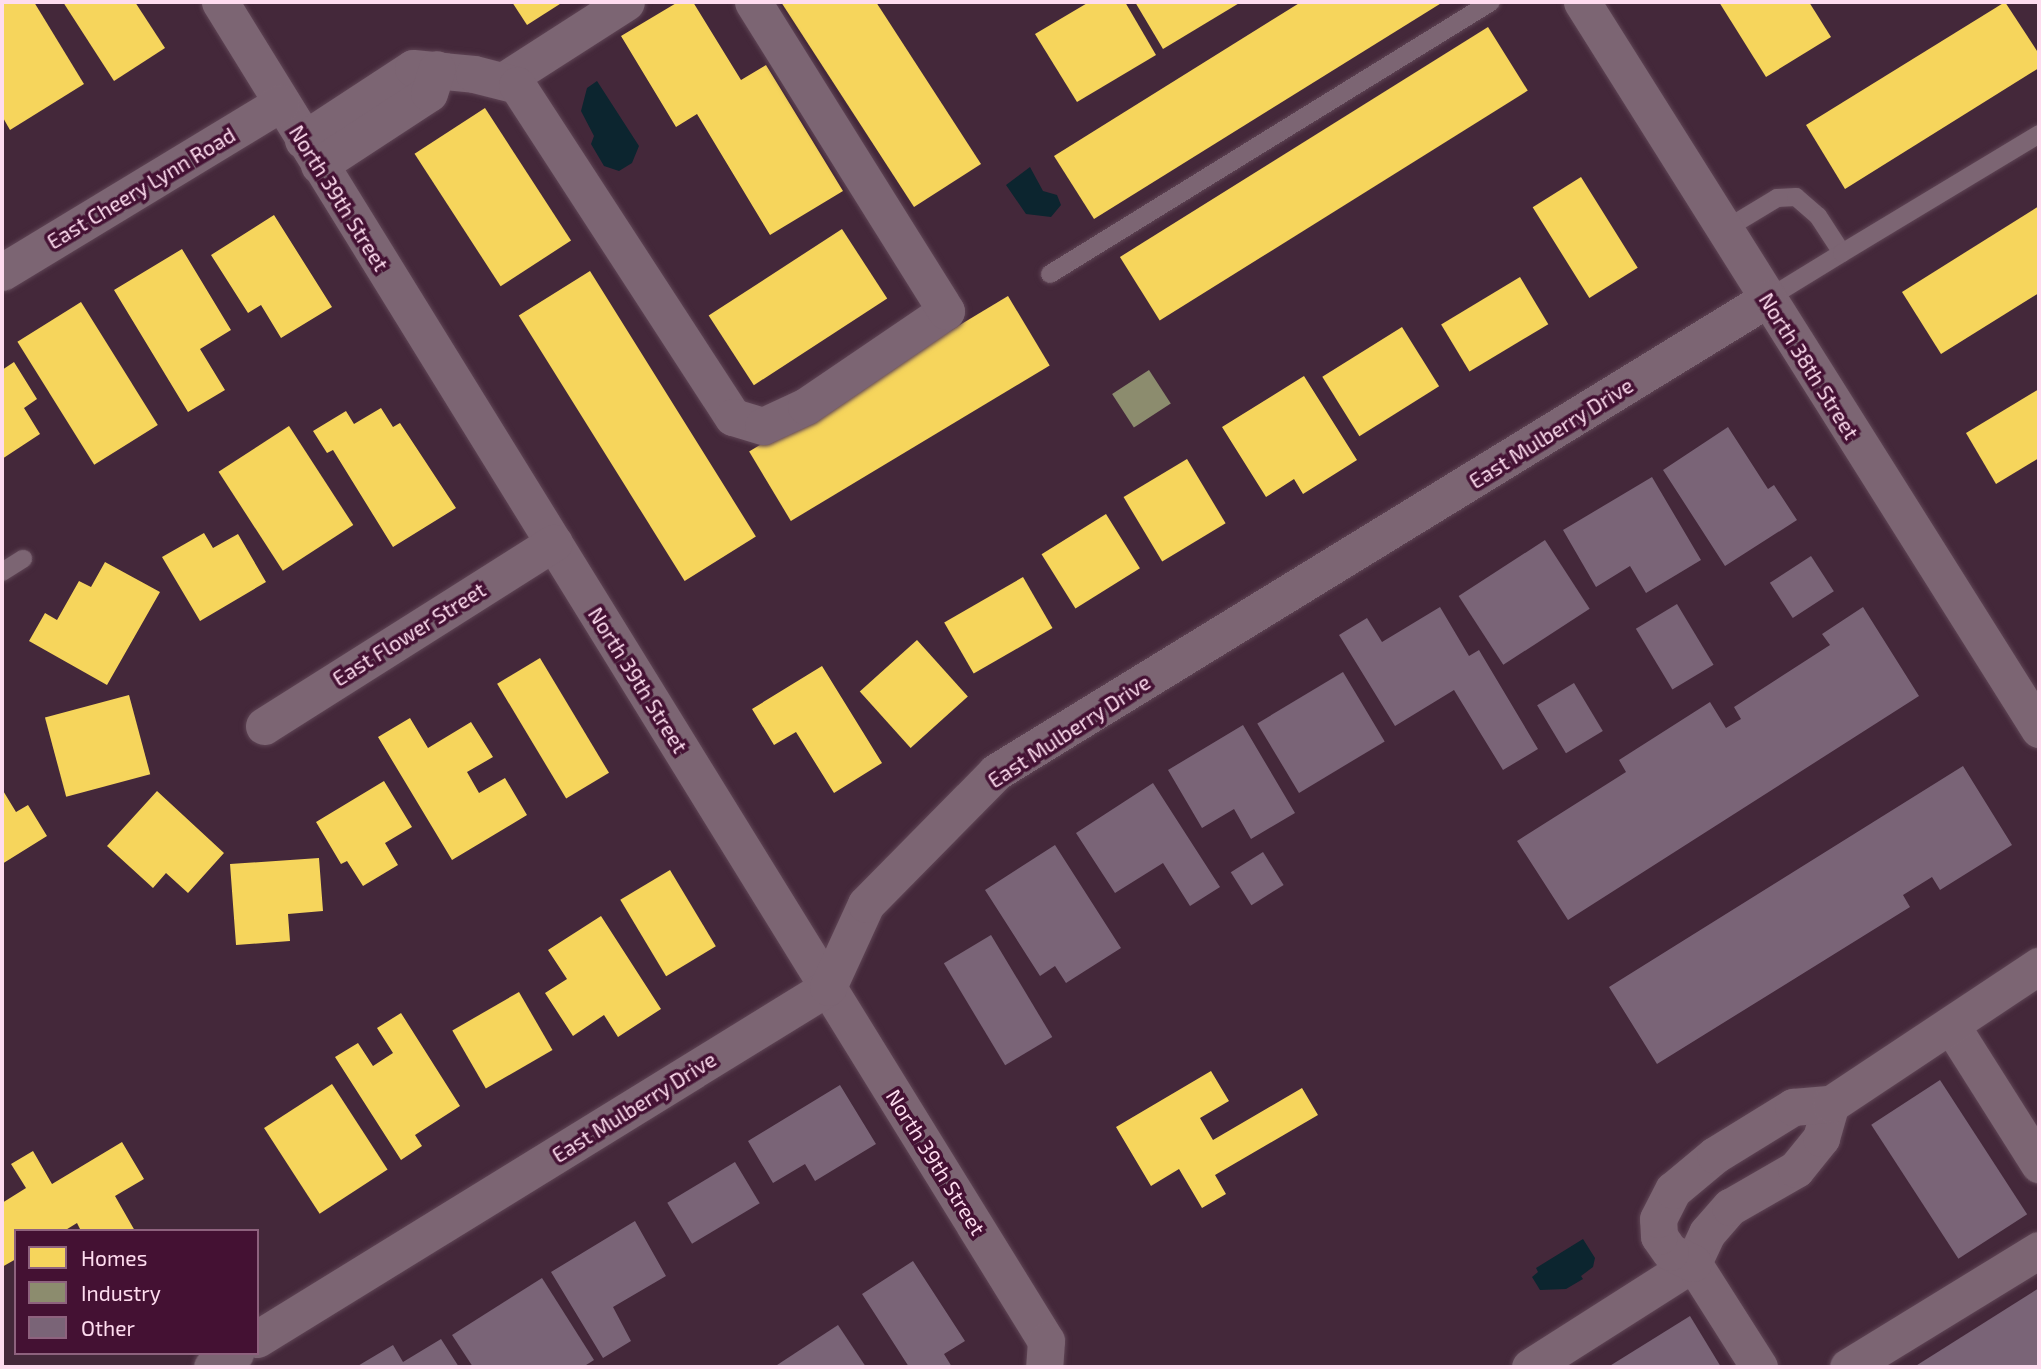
<!DOCTYPE html>
<style>
body{margin:0}
#map{position:relative;width:2041px;height:1369px;overflow:hidden;background:#44283a;font-family:"Exo 2",sans-serif}
div>[style]{position:absolute}
.water>*{inset:0;background:#0c252f}
.homes>*{inset:0;background:#f6d55c;transform-origin:0 0}
.industry>*{inset:0;background:#8c8c6e;transform-origin:0 0}
.building>*{inset:0;background:#7a6477;transform-origin:0 0}
.roads{filter:drop-shadow(0 0 2px #5f4555) drop-shadow(0 0 2px #5f4555)}
.lane>*{height:18px;margin:-9px;padding:0 9px;transform-origin:9px;border-radius:9px;background:#7c6573}
.street>*{height:37px;margin:-18.5px;padding:0 18.5px;transform-origin:18.5px;border-radius:18.5px;background:#7c6573}
span{translate:-50% -50%;white-space:nowrap;text-align:center;line-height:1.15;-webkit-text-stroke:7px #413;paint-order:stroke}
.street-label{font-size:21px;color:#fedcef}
.frame{position:absolute;inset:0;border:4px solid #fedcef;pointer-events:none}
.legend{position:absolute;left:14px;top:1229px;width:245px;height:126px;box-sizing:border-box;background:#413;border:2px solid #8e627e;margin:0;padding:9px 12px;list-style:none;font-size:21px;color:#fedcef}
.legend li{display:flex;align-items:center;gap:14px;height:35px}
.legend b{width:35px;border:2px solid #8e627e}
</style>
<div id="map">
<div class="water">
<div style="clip-path:polygon(597px 81px,639px 146px,632px 163px,619px 171px,604px 166px,591px 144px,594px 136px,581px 111px,587px 88px)"></div>
<div style="clip-path:polygon(1030px 167px,1043px 191px,1057px 195px,1061px 205px,1051px 217px,1026px 214px,1006px 185px)"></div>
<div style="clip-path:polygon(1583px 1239px,1595px 1258px,1593px 1267px,1581px 1276px,1583px 1279px,1566px 1289px,1540px 1290px,1532px 1277px,1538px 1272px,1536px 1268px)"></div>
</div>
<div class="homes">
<div style="clip-path:polygon(2px 2px,34px 2px,84px 84px,10px 130px,2px 116px)"></div>
<div style="clip-path:polygon(63px 2px,135px 2px,165px 48px,114px 81px)"></div>
<div style="clip-path:polygon(512px 2px,563px 2px,527px 25px)"></div>
<div style="clip-path:polygon(678px 2px,693px 2px,741px 80px,766px 65px,843px 191px,770px 235px,697px 114px,676px 127px,621px 36px)"></div>
<div style="clip-path:polygon(781px 2px,876px 2px,981px 164px,914px 207px)"></div>
<div style="clip-path:polygon(1089px 2px,1125px 2px,1156px 55px,1077px 102px,1035px 34px)"></div>
<div style="clip-path:polygon(1135px 2px,1241px 2px,1163px 49px)"></div>
<div style="clip-path:polygon(1301px 2px,1443px 2px,1094px 219px,1054px 156px)"></div>
<div style="clip-path:polygon(1719px 2px,1809px 2px,1831px 37px,1766px 77px)"></div>
<div style="clip-path:polygon(2005px 2px,2039px 54px,2039px 68px,1845px 189px,1806px 125px)"></div>
<div style="left:1488px;top:27px;width:75px;height:434px;rotate:58deg"></div>
<div style="left:485px;top:108px;width:158px;height:84px;rotate:57deg"></div>
<div style="left:1581px;top:177px;width:107px;height:57px;rotate:58deg"></div>
<div style="clip-path:polygon(2039px 206px,2039px 293px,1941px 354px,1902px 292px)"></div>
<div style="clip-path:polygon(274px 215px,332px 307px,281px 338px,261px 305px,248px 313px,211px 255px)"></div>
<div style="left:842px;top:229px;width:83px;height:159px;rotate:57deg"></div>
<div style="clip-path:polygon(182px 249px,231px 330px,200px 349px,225px 390px,188px 412px,114px 290px)"></div>
<div style="left:590px;top:271px;width:313px;height:84px;rotate:58deg"></div>
<div style="left:1520px;top:277px;width:55px;height:92px;rotate:59deg"></div>
<div style="left:1008px;top:296px;width:81px;height:302px;rotate:59deg"></div>
<div style="left:81px;top:302px;width:145px;height:75px;rotate:58deg"></div>
<div style="left:1402px;top:327px;width:70px;height:94px;rotate:58deg"></div>
<div style="clip-path:polygon(14px 362px,37px 399px,24px 408px,40px 434px,2px 459px,2px 370px)"></div>
<div style="clip-path:polygon(1304px 376px,1357px 460px,1303px 494px,1294px 479px,1266px 497px,1222px 427px)"></div>
<div style="clip-path:polygon(2039px 389px,2039px 458px,1996px 484px,1966px 433px)"></div>
<div style="clip-path:polygon(381px 408px,393px 427px,400px 423px,456px 508px,393px 547px,333px 450px,327px 453px,313px 431px,346px 411px,354px 424px)"></div>
<div style="left:289px;top:426px;width:118px;height:84px;rotate:57deg"></div>
<div style="left:1187px;top:459px;width:75px;height:74px;rotate:59deg"></div>
<div style="left:1106px;top:514px;width:64px;height:76px;rotate:58deg"></div>
<div style="clip-path:polygon(204px 533px,213px 548px,238px 534px,266px 582px,200px 621px,162px 557px)"></div>
<div style="clip-path:polygon(105px 562px,160px 592px,107px 685px,29px 641px,45px 613px,57px 620px,79px 581px,91px 587px)"></div>
<div style="left:1023px;top:577px;width:59px;height:91px;rotate:60deg"></div>
<div style="left:917px;top:640px;width:76px;height:77px;rotate:48deg"></div>
<div style="left:540px;top:658px;width:134px;height:50px;rotate:59deg"></div>
<div style="clip-path:polygon(822px 666px,882px 763px,834px 793px,796px 732px,774px 745px,752px 709px)"></div>
<div style="left:129px;top:695px;width:82px;height:87px;rotate:75deg"></div>
<div style="clip-path:polygon(410px 718px,428px 748px,471px 722px,493px 757px,467px 772px,479px 793px,505px 778px,527px 815px,452px 860px,378px 737px)"></div>
<div style="clip-path:polygon(384px 781px,412px 827px,385px 843px,398px 865px,363px 886px,347px 861px,341px 864px,316px 822px)"></div>
<div style="clip-path:polygon(2px 789px,16px 812px,28px 805px,47px 836px,2px 864px)"></div>
<div style="clip-path:polygon(157px 791px,224px 853px,188px 893px,166px 873px,153px 888px,107px 846px)"></div>
<div style="clip-path:polygon(319px 858px,323px 911px,288px 914px,290px 941px,236px 945px,230px 864px)"></div>
<div style="left:670px;top:870px;width:89px;height:58px;rotate:59deg"></div>
<div style="clip-path:polygon(601px 916px,661px 1009px,618px 1037px,604px 1015px,573px 1036px,545px 993px,567px 979px,548px 950px)"></div>
<div style="left:519px;top:992px;width:67px;height:77px;rotate:60deg"></div>
<div style="clip-path:polygon(401px 1013px,460px 1106px,415px 1135px,422px 1146px,401px 1160px,335px 1057px,358px 1043px,373px 1066px,393px 1053px,377px 1028px)"></div>
<div style="clip-path:polygon(1211px 1071px,1229px 1101px,1200px 1118px,1213px 1140px,1302px 1088px,1318px 1115px,1215px 1175px,1226px 1194px,1202px 1208px,1179px 1169px,1151px 1186px,1116px 1127px)"></div>
<div style="left:332px;top:1084px;width:102px;height:81px;rotate:57deg"></div>
<div style="clip-path:polygon(122px 1142px,144px 1179px,115px 1196px,135px 1231px,81px 1231px,77px 1223px,64px 1231px,16px 1231px,16px 1259px,2px 1267px,2px 1203px,26px 1188px,11px 1164px,33px 1151px,52px 1184px)"></div>
</div>
<div class="industry">
<div style="left:1149px;top:370px;width:40px;height:44px;rotate:57deg"></div>
</div>
<div class="building">
<div style="clip-path:polygon(1728px 427px,1768px 489px,1774px 485px,1797px 520px,1725px 566px,1663px 470px)"></div>
<div style="clip-path:polygon(1652px 477px,1701px 560px,1646px 593px,1630px 566px,1596px 587px,1563px 530px)"></div>
<div style="left:1545px;top:540px;width:82px;height:103px;rotate:57deg"></div>
<div style="left:1811px;top:556px;width:42px;height:49px;rotate:57deg"></div>
<div style="left:1677px;top:604px;width:71px;height:48px;rotate:59deg"></div>
<div style="clip-path:polygon(1440px 607px,1469px 656px,1479px 650px,1538px 749px,1503px 770px,1454px 690px,1395px 726px,1339px 635px,1367px 618px,1382px 642px)"></div>
<div style="clip-path:polygon(1863px 607px,1919px 696px,1568px 920px,1517px 841px,1626px 772px,1619px 760px,1710px 702px,1726px 728px,1741px 719px,1734px 707px,1830px 645px,1822px 634px)"></div>
<div style="left:1343px;top:672px;width:81px;height:100px;rotate:59deg"></div>
<div style="left:1574px;top:683px;width:56px;height:43px;rotate:59deg"></div>
<div style="clip-path:polygon(1243px 725px,1295px 813px,1251px 839px,1234px 809px,1202px 828px,1168px 770px)"></div>
<div style="clip-path:polygon(1963px 766px,2012px 845px,1940px 890px,1932px 877px,1903px 895px,1910px 907px,1657px 1064px,1609px 987px)"></div>
<div style="clip-path:polygon(1153px 783px,1220px 887px,1190px 906px,1163px 863px,1115px 893px,1076px 833px)"></div>
<div style="clip-path:polygon(1055px 845px,1121px 948px,1066px 983px,1055px 966px,1040px 976px,985px 890px)"></div>
<div style="left:1263px;top:852px;width:39px;height:38px;rotate:58deg"></div>
<div style="left:991px;top:935px;width:119px;height:55px;rotate:59deg"></div>
<div style="left:1940px;top:1080px;width:160px;height:82px;rotate:57deg"></div>
<div style="clip-path:polygon(840px 1085px,876px 1144px,815px 1181px,805px 1164px,773px 1183px,748px 1141px)"></div>
<div style="left:735px;top:1162px;width:48px;height:79px;rotate:59deg"></div>
<div style="clip-path:polygon(635px 1221px,666px 1276px,613px 1307px,631px 1341px,603px 1358px,551px 1272px)"></div>
<div style="clip-path:polygon(913px 1261px,965px 1341px,944px 1354px,952px 1367px,909px 1367px,862px 1294px)"></div>
<div style="clip-path:polygon(542px 1278px,594px 1360px,583px 1367px,473px 1367px,452px 1335px)"></div>
<div style="clip-path:polygon(2039px 1288px,2039px 1367px,1914px 1367px)"></div>
<div style="clip-path:polygon(1690px 1316px,1721px 1367px,1608px 1367px)"></div>
<div style="clip-path:polygon(838px 1325px,866px 1367px,774px 1367px)"></div>
<div style="clip-path:polygon(441px 1339px,459px 1367px,356px 1367px,393px 1345px,403px 1362px)"></div>
</div>
<div class="roads">
<div class="lane">
<div style="left:1724px;top:230px;width:62px;rotate:-31.1deg"></div>
<div style="left:1777px;top:198px;width:19px;rotate:-3deg"></div>
<div style="left:1796px;top:197px;width:29px;rotate:41deg"></div>
<div style="left:1818px;top:216px;width:44px;rotate:57deg"></div>
<div style="left:1842px;top:253px;width:88px;rotate:148.5deg"></div>
<div style="left:1842px;top:253px;width:230px;rotate:-31.1deg"></div>
<div style="left:1050px;top:274px;width:518px;rotate:-31.67deg"></div>
<div style="left:2px;top:572px;width:25px;rotate:-32deg"></div>
</div>
<div class="street">
<div style="left:220px;top:2px;width:1573px;rotate:58.33deg"></div>
<div style="left:1046px;top:1341px;width:26px;rotate:94deg"></div>
<div style="left:1582px;top:2px;width:859px;rotate:57.85deg"></div>
<div style="left:503px;top:81px;width:146px;rotate:-32.7deg"></div>
<div style="left:303px;top:140px;width:131px;rotate:-33.2deg"></div>
<div style="left:413px;top:68px;width:61px;rotate:5.6deg"></div>
<div style="left:474px;top:74px;width:44px;rotate:14.3deg"></div>
<div style="left:517px;top:85px;width:396px;rotate:57deg"></div>
<div style="left:733px;top:417px;width:31px;rotate:17deg"></div>
<div style="left:763px;top:426px;width:47px;rotate:-24.9deg"></div>
<div style="left:806px;top:406px;width:169px;rotate:-34.2deg"></div>
<div style="left:946px;top:311px;width:364px;rotate:-122deg"></div>
<div style="left:319px;top:165px;width:131px;rotate:-33.2deg"></div>
<div style="left:429px;top:93px;width:25px;rotate:-72deg"></div>
<div style="left:2px;top:272px;width:326px;rotate:-31.2deg"></div>
<div style="left:264px;top:726px;width:343px;rotate:-32.3deg"></div>
<div style="left:1951px;top:1025px;width:165px;rotate:57.7deg"></div>
<div style="left:257px;top:1339px;width:671px;rotate:-31.65deg"></div>
<div style="left:828px;top:987px;width:91px;rotate:-65.4deg"></div>
<div style="left:866px;top:904px;width:185px;rotate:-45.4deg"></div>
<div style="left:996px;top:772px;width:905px;rotate:-31.53deg"></div>
<div style="left:212px;top:1367px;width:27px;rotate:-31deg"></div>
<div style="left:1530px;top:1367px;width:193px;rotate:-32.5deg"></div>
<div style="left:1693px;top:1263px;width:33px;rotate:-65deg"></div>
<div style="left:1707px;top:1233px;width:35px;rotate:-49deg"></div>
<div style="left:1730px;top:1207px;width:76px;rotate:-29.9deg"></div>
<div style="left:1796px;top:1169px;width:40px;rotate:-51deg"></div>
<div style="left:1821px;top:1138px;width:35px;rotate:-74deg"></div>
<div style="left:1759px;top:1367px;width:123px;rotate:-122.4deg"></div>
<div style="left:1693px;top:1263px;width:25px;rotate:-154deg"></div>
<div style="left:1670px;top:1252px;width:19px;rotate:-125deg"></div>
<div style="left:1659px;top:1236px;width:17px;rotate:-93deg"></div>
<div style="left:1658px;top:1219px;width:33px;rotate:-63deg"></div>
<div style="left:1673px;top:1190px;width:55px;rotate:-39.8deg"></div>
<div style="left:1715px;top:1155px;width:92px;rotate:-31.6deg"></div>
<div style="left:1793px;top:1107px;width:38px;rotate:-5deg"></div>
<div style="left:1831px;top:1104px;width:250px;rotate:-33.6deg"></div>
<div style="left:1848px;top:1367px;width:224px;rotate:-31.5deg"></div>
</div>
</div>
<div class="street-label">
<span style="left:141px;top:188px;rotate:-31deg">East Cheery Lynn Road</span>
<span style="left:339px;top:198px;rotate:58deg">North 39th Street</span>
<span style="left:1809px;top:366px;rotate:58deg">North 38th Street</span>
<span style="left:1551px;top:433px;rotate:-32deg">East Mulberry Drive</span>
<span style="left:409px;top:634px;rotate:-32deg">East Flower Street</span>
<span style="left:638px;top:680px;rotate:58deg">North 39th Street</span>
<span style="left:1069px;top:731px;rotate:-33deg">East Mulberry Drive</span>
<span style="left:634px;top:1107px;rotate:-32deg">East Mulberry Drive</span>
<span style="left:936px;top:1162px;rotate:58deg">North 39th Street</span>
</div>
<div class="frame"></div>
<ul class="legend">
<li><b style="height:19px;background:#f6d55c"></b>Homes</li>
<li><b style="height:19px;background:#8c8c6e"></b>Industry</li>
<li><b style="height:19px;background:#7a6477"></b>Other</li>
</ul>
</div>
